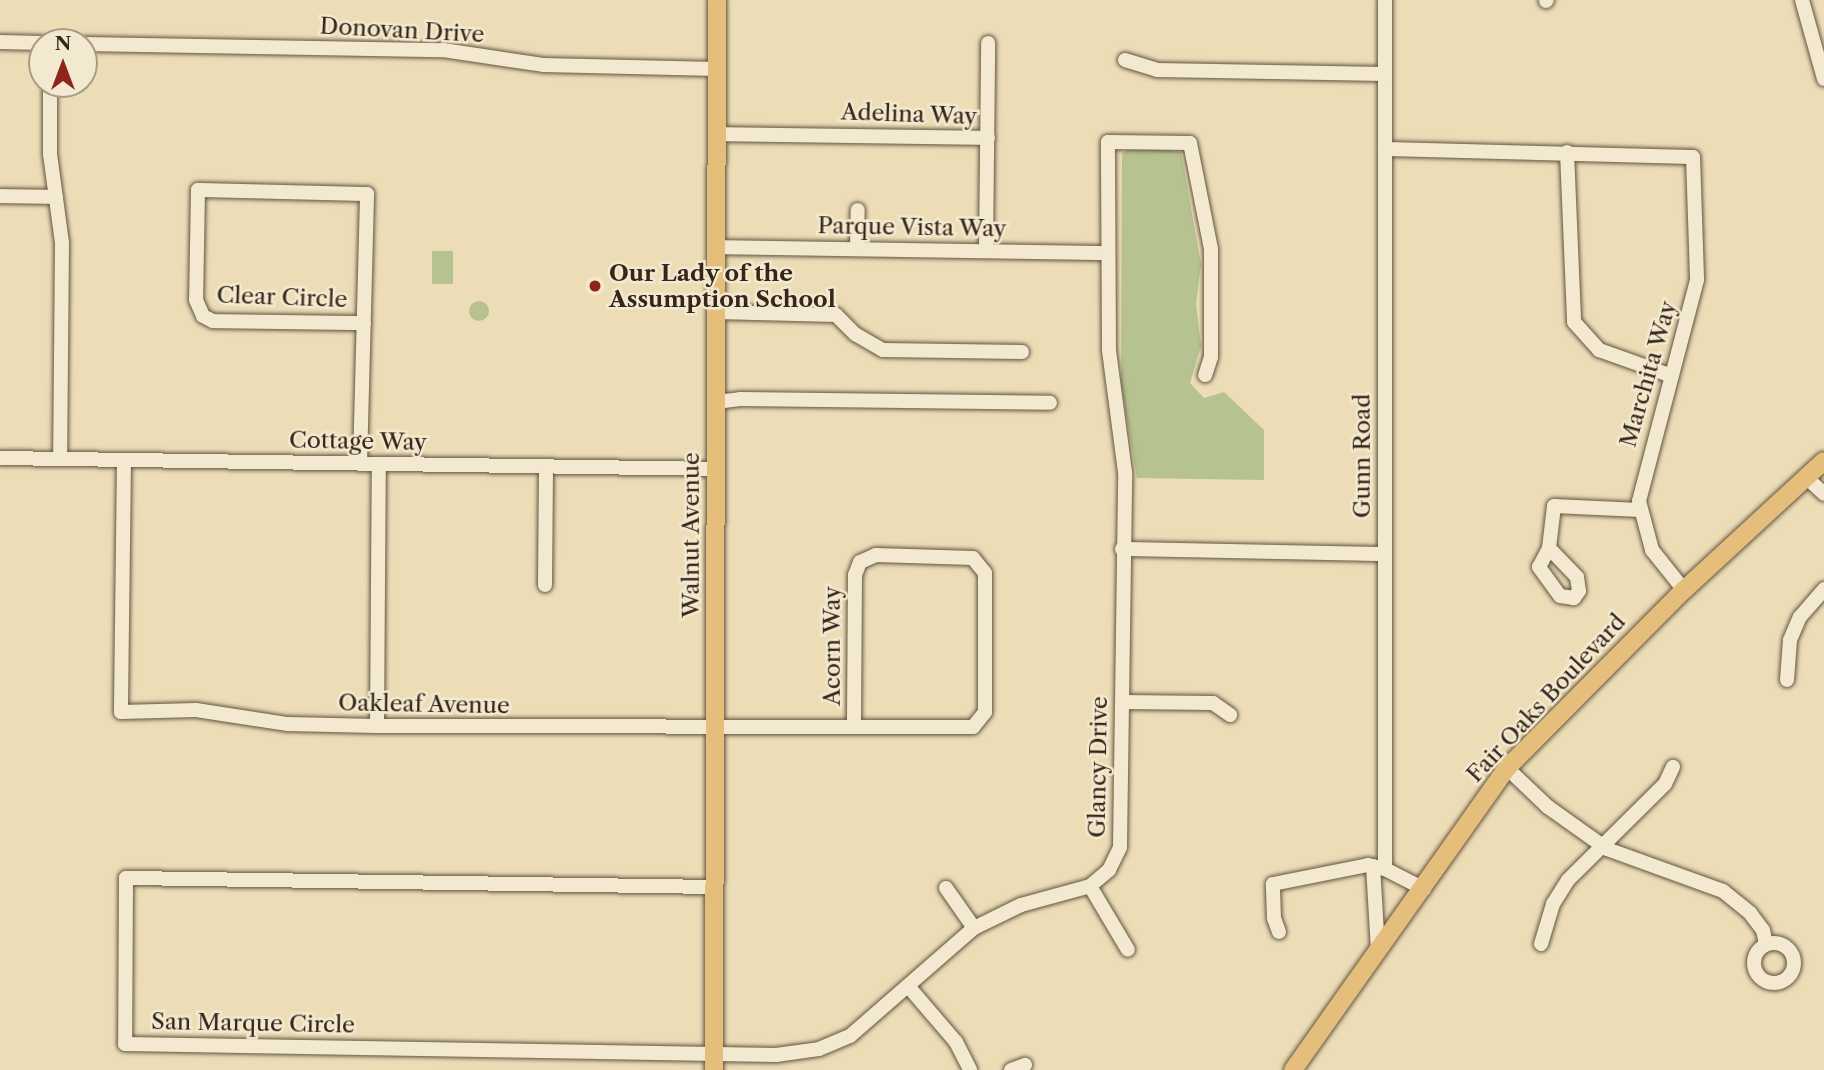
<!DOCTYPE html>
<style>
body{margin:0}
#map{position:relative;width:1824px;height:1070px;overflow:hidden;background:#ecddb7;font-family:"Libre Caslon Text",serif}
div>[style]{position:absolute}
.green>*{inset:0;background:#b6c290;transform-origin:0 0}
.round{border-radius:50%}
.roads{filter:drop-shadow(0 0 2px #635440) drop-shadow(0 0 2px #635440)}
.minor>*{height:14px;margin:-7px;padding:0 7px;transform-origin:7px;border-radius:7px;background:#f3e9d0}
.minor>.ring{margin:-7px;padding:0;box-sizing:content-box;background:none;border:14px solid #f3e9d0;border-radius:50%}
.major>*{height:18px;margin:-9px;padding:0 9px;transform-origin:9px;border-radius:9px;background:#e6be7c}
.dots>*{width:19px;height:19px;translate:-50% -50%;box-sizing:border-box;border:4px solid #f3e9d0;border-radius:50%}
span{translate:-50% -50%;white-space:nowrap;text-align:center;line-height:1.15;-webkit-text-stroke:5px #f3e9d0;paint-order:stroke}
.street-label{font-size:23px;color:#352619}
.poi-label{font-size:23px;color:#352619;font-weight:700}
.left{translate:0 -50%;text-align:left}
.north{position:absolute;left:28px;top:28px;width:70px;height:70px;box-sizing:border-box;background:#f3e9d0;border:2px solid #a79b87;border-radius:50%;rotate:0deg;font-size:19px;font-weight:700;line-height:28px;text-align:center;color:#352619}
.north::after{content:'';display:block;margin:auto;width:24px;height:32px;background:#8f2418;clip-path:polygon(50% 0,100% 100%,50% 72%,0 100%)}
</style>
<div id="map">
<div class="green">
<div style="clip-path:polygon(1139px 146px,1181px 152px,1201px 264px,1196px 304px,1201px 346px,1190px 383px,1204px 398px,1224px 392px,1264px 430px,1264px 480px,1137px 478px,1121px 384px,1122px 153px)"></div>
<div style="left:432px;top:251px;width:21px;height:33px"></div>
<div class="round" style="left:469px;top:301px;width:20px;height:20px"></div>
</div>
<div class="roads">
<div class="minor">
<div style="left:1385px;top:0;width:869px;rotate:90deg"></div>
<div style="left:1385px;top:869px;width:44px;rotate:27.1deg"></div>
<div style="left:1802px;top:0;width:82px;rotate:74.4deg"></div>
<div style="left:1546px;top:1px;width:1px;rotate:-45deg"></div>
<div style="left:0;top:42px;width:42px;rotate:1.4deg"></div>
<div style="left:84px;top:44px;width:359px;rotate:1deg"></div>
<div style="left:443px;top:50px;width:101px;rotate:8.5deg"></div>
<div style="left:543px;top:65px;width:174px;rotate:1.3deg"></div>
<div style="left:1125px;top:60px;width:34px;rotate:17deg"></div>
<div style="left:1157px;top:70px;width:228px;rotate:1deg"></div>
<div style="left:50px;top:84px;width:70px;rotate:90deg"></div>
<div style="left:50px;top:154px;width:90px;rotate:82.3deg"></div>
<div style="left:62px;top:243px;width:216px;rotate:90.5deg"></div>
<div style="left:716px;top:134px;width:272px;rotate:0.8deg"></div>
<div style="left:1385px;top:149px;width:308px;rotate:1.5deg"></div>
<div style="left:1693px;top:157px;width:123px;rotate:88.1deg"></div>
<div style="left:1697px;top:280px;width:228px;rotate:104.7deg"></div>
<div style="left:1639px;top:501px;width:51px;rotate:75.1deg"></div>
<div style="left:1652px;top:550px;width:51px;rotate:51.3deg"></div>
<div style="left:1567px;top:152px;width:170px;rotate:87.6deg"></div>
<div style="left:1574px;top:322px;width:38px;rotate:48deg"></div>
<div style="left:1599px;top:350px;width:77px;rotate:19.6deg"></div>
<div style="left:0;top:196px;width:56px;rotate:1deg"></div>
<div style="left:716px;top:247px;width:391px;rotate:0.9deg"></div>
<div style="left:857px;top:249px;width:39px;rotate:-89deg"></div>
<div style="left:986px;top:251px;width:208px;rotate:-89.4deg"></div>
<div style="left:716px;top:312px;width:120px;rotate:1.4deg"></div>
<div style="left:836px;top:315px;width:27px;rotate:45deg"></div>
<div style="left:855px;top:334px;width:32px;rotate:30deg"></div>
<div style="left:883px;top:350px;width:139px;rotate:0.8deg"></div>
<div style="left:716px;top:402px;width:24px;rotate:-7deg"></div>
<div style="left:740px;top:399px;width:310px;rotate:0.7deg"></div>
<div style="left:0;top:458px;width:716px;rotate:0.88deg"></div>
<div style="left:124px;top:460px;width:252px;rotate:90.7deg"></div>
<div style="left:121px;top:712px;width:75px;rotate:-1.5deg"></div>
<div style="left:196px;top:710px;width:93px;rotate:8.7deg"></div>
<div style="left:288px;top:724px;width:89px;rotate:1.3deg"></div>
<div style="left:377px;top:726px;width:596px;rotate:0.1deg"></div>
<div style="left:973px;top:727px;width:19px;rotate:-51deg"></div>
<div style="left:985px;top:712px;width:139px;rotate:-90deg"></div>
<div style="left:985px;top:573px;width:19px;rotate:-129deg"></div>
<div style="left:973px;top:558px;width:97px;rotate:-178.2deg"></div>
<div style="left:876px;top:555px;width:17px;rotate:156deg"></div>
<div style="left:860px;top:562px;width:14px;rotate:111deg"></div>
<div style="left:855px;top:575px;width:151px;rotate:90.4deg"></div>
<div style="left:360px;top:464px;width:270px;rotate:-88.5deg"></div>
<div style="left:367px;top:194px;width:169px;rotate:-178.6deg"></div>
<div style="left:198px;top:190px;width:110px;rotate:91deg"></div>
<div style="left:196px;top:300px;width:17px;rotate:66deg"></div>
<div style="left:203px;top:316px;width:11px;rotate:27deg"></div>
<div style="left:213px;top:321px;width:151px;rotate:0.8deg"></div>
<div style="left:1807px;top:478px;width:23px;rotate:43deg"></div>
<div style="left:1549px;top:548px;width:40px;rotate:46deg"></div>
<div style="left:1577px;top:577px;width:14px;rotate:82deg"></div>
<div style="left:1579px;top:591px;width:9px;rotate:126deg"></div>
<div style="left:1574px;top:598px;width:14px;rotate:-172deg"></div>
<div style="left:1560px;top:596px;width:36px;rotate:-126deg"></div>
<div style="left:1539px;top:567px;width:21px;rotate:-62deg"></div>
<div style="left:1549px;top:548px;width:42px;rotate:-83.2deg"></div>
<div style="left:1554px;top:506px;width:86px;rotate:2.7deg"></div>
<div style="left:1122px;top:549px;width:262px;rotate:1.1deg"></div>
<div style="left:545px;top:585px;width:119px;rotate:-89.5deg"></div>
<div style="left:1787px;top:680px;width:40px;rotate:-85.7deg"></div>
<div style="left:1790px;top:640px;width:25px;rotate:-67deg"></div>
<div style="left:1800px;top:617px;width:37px;rotate:-49deg"></div>
<div style="left:1123px;top:702px;width:90px;rotate:0.6deg"></div>
<div style="left:1213px;top:703px;width:21px;rotate:35deg"></div>
<div style="left:377px;top:726px;width:262px;rotate:-89.6deg"></div>
<div style="left:1507px;top:768px;width:57px;rotate:43.6deg"></div>
<div style="left:1548px;top:807px;width:72px;rotate:35.4deg"></div>
<div style="left:1607px;top:849px;width:123px;rotate:19.9deg"></div>
<div style="left:1723px;top:891px;width:35px;rotate:39deg"></div>
<div style="left:1750px;top:913px;width:21px;rotate:53deg"></div>
<div style="left:1763px;top:930px;width:14px;rotate:78deg"></div>
<div style="left:1373px;top:866px;width:85px;rotate:86.6deg"></div>
<div style="left:1090px;top:886px;width:74px;rotate:59.3deg"></div>
<div style="left:715px;top:887px;width:589px;rotate:-179.12deg"></div>
<div style="left:126px;top:878px;width:166px;rotate:90.3deg"></div>
<div style="left:125px;top:1044px;width:651px;rotate:0.97deg"></div>
<div style="left:776px;top:1055px;width:43px;rotate:-7.9deg"></div>
<div style="left:819px;top:1049px;width:34px;rotate:-23deg"></div>
<div style="left:850px;top:1036px;width:164px;rotate:-41.1deg"></div>
<div style="left:974px;top:928px;width:52px;rotate:-26.1deg"></div>
<div style="left:1021px;top:905px;width:72px;rotate:-15.4deg"></div>
<div style="left:1090px;top:886px;width:25px;rotate:-40deg"></div>
<div style="left:1109px;top:870px;width:25px;rotate:-64deg"></div>
<div style="left:1120px;top:847px;width:375px;rotate:-89.2deg"></div>
<div style="left:1125px;top:472px;width:123px;rotate:-97.5deg"></div>
<div style="left:1109px;top:350px;width:208px;rotate:-90.3deg"></div>
<div style="left:1108px;top:142px;width:82px;rotate:0.7deg"></div>
<div style="left:1190px;top:143px;width:108px;rotate:78.8deg"></div>
<div style="left:1211px;top:249px;width:108px;rotate:90deg"></div>
<div style="left:1211px;top:357px;width:19px;rotate:108deg"></div>
<div style="left:946px;top:888px;width:49px;rotate:55deg"></div>
<div style="left:1279px;top:932px;width:15px;rotate:-110deg"></div>
<div style="left:1274px;top:918px;width:34px;rotate:-92deg"></div>
<div style="left:1273px;top:884px;width:97px;rotate:-11.3deg"></div>
<div style="left:1368px;top:865px;width:17px;rotate:13deg"></div>
<div class="ring" style="left:1754px;top:943px;width:26px;height:26px"></div>
<div style="left:1541px;top:944px;width:42px;rotate:-73.3deg"></div>
<div style="left:1553px;top:904px;width:28px;rotate:-58deg"></div>
<div style="left:1568px;top:880px;width:136px;rotate:-44.7deg"></div>
<div style="left:1665px;top:784px;width:19px;rotate:-65deg"></div>
<div style="left:908px;top:986px;width:74px;rotate:49.4deg"></div>
<div style="left:956px;top:1042px;width:31px;rotate:63deg"></div>
<div style="left:1011px;top:1070px;width:15px;rotate:-20deg"></div>
</div>
<div class="major">
<div style="left:714px;top:1070px;width:1070px;rotate:-89.84deg"></div>
<div style="left:1293px;top:1070px;width:370px;rotate:-54.7deg"></div>
<div style="left:1507px;top:768px;width:251px;rotate:-45.2deg"></div>
<div style="left:1684px;top:590px;width:190px;rotate:-42.7deg"></div>
</div>
</div>
<div class="dots">
<div style="left:595px;top:286px;background:#8f2418"></div>
</div>
<div class="street-label">
<span style="left:402px;top:30px;rotate:3deg">Donovan Drive</span>
<span style="left:909px;top:114px;rotate:2deg">Adelina Way</span>
<span style="left:912px;top:227px;rotate:1deg">Parque Vista Way</span>
<span style="left:282px;top:297px;rotate:2deg">Clear Circle</span>
<span style="left:1648px;top:374px;rotate:-74deg">Marchita Way</span>
<span style="left:358px;top:441px;rotate:1deg">Cottage Way</span>
<span style="left:1362px;top:456px;rotate:-90deg">Gunn Road</span>
<span style="left:691px;top:535px;rotate:-90deg">Walnut Avenue</span>
<span style="left:832px;top:646px;rotate:-90deg">Acorn Way</span>
<span style="left:1546px;top:698px;rotate:-47deg">Fair Oaks Boulevard</span>
<span style="left:424px;top:704px;rotate:1deg">Oakleaf Avenue</span>
<span style="left:1098px;top:767px;rotate:-89deg">Glancy Drive</span>
<span style="left:253px;top:1023px;rotate:1deg">San Marque Circle</span>
</div>
<div class="poi-label">
<span class="left" style="left:609px;top:286px">Our Lady of the<br>Assumption School</span>
</div>
<div class="north">N</div>
</div>
